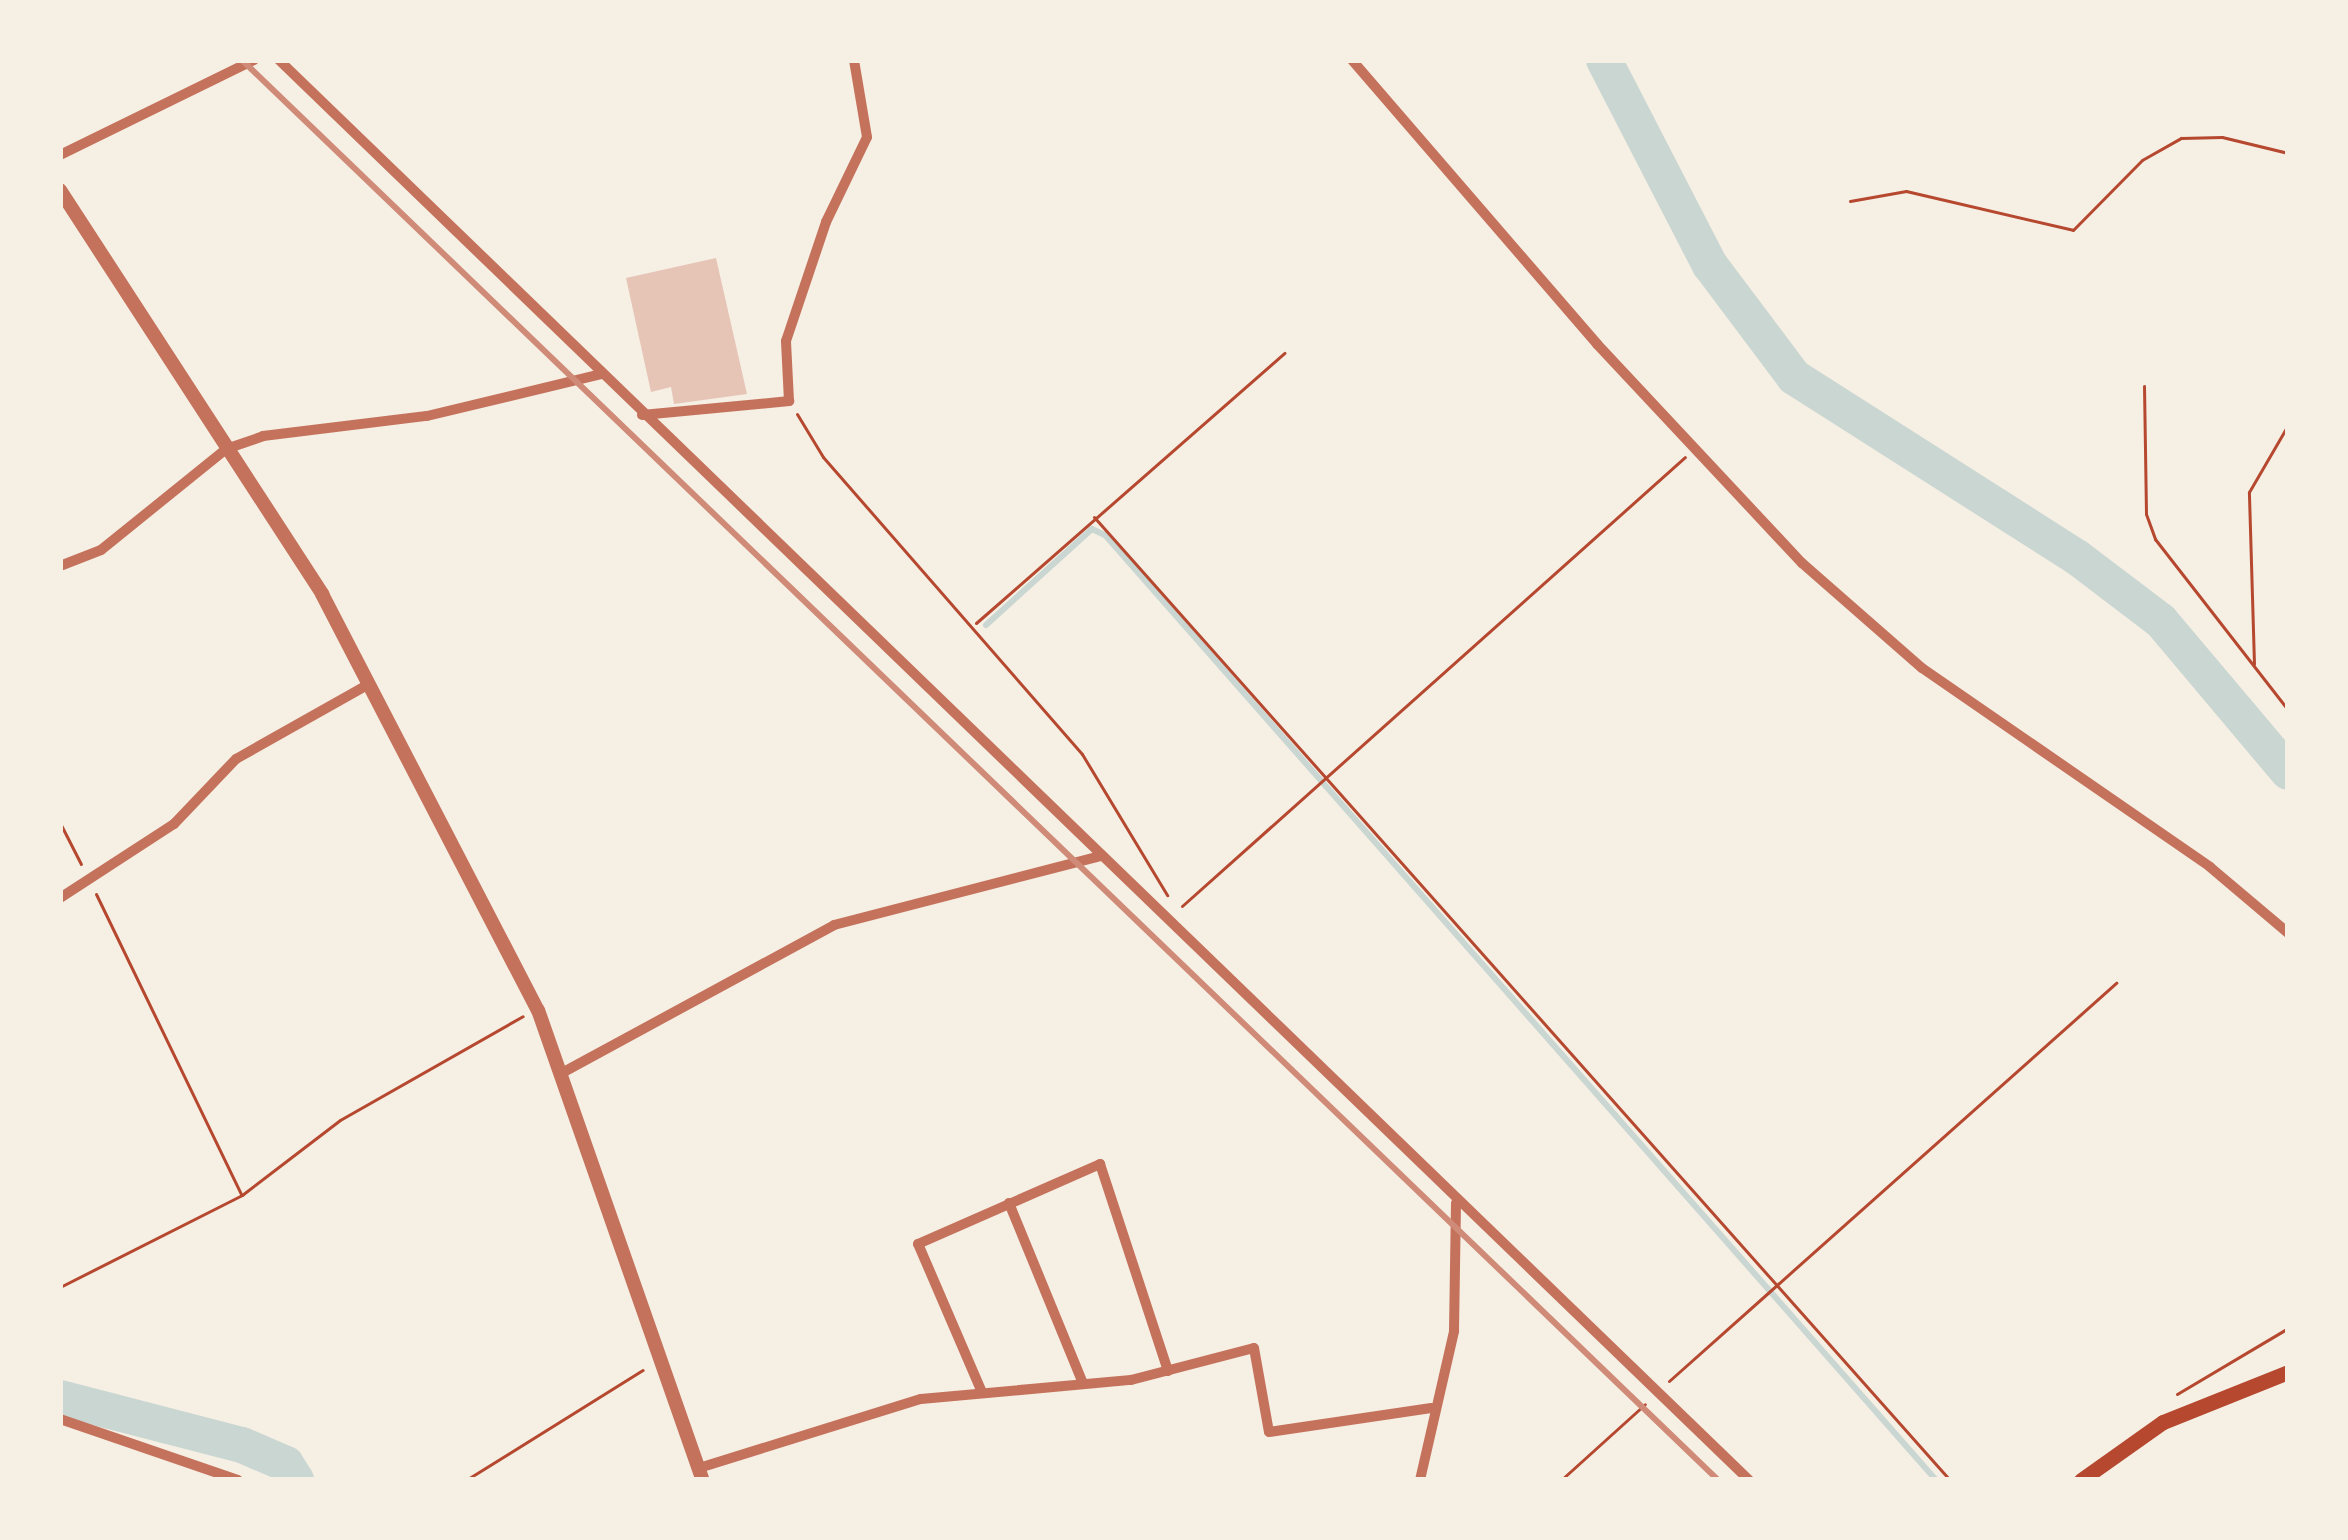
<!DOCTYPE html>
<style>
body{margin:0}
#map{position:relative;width:2348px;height:1540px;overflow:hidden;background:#f6efe4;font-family:"Sofia Sans Condensed",sans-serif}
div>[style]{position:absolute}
.stream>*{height:6px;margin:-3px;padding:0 3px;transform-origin:3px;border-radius:3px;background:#c9d6d2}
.river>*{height:36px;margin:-18px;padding:0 18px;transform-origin:18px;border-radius:18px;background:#c9d6d2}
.building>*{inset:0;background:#e6c5b7}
.path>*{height:3px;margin:-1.5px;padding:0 1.5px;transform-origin:1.5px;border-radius:1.5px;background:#b5482f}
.minor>*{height:10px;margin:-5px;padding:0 5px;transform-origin:5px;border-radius:5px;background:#c5725c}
.tertiary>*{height:14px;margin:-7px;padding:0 7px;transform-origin:7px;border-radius:7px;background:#c5725c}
.secondary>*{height:15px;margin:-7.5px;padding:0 7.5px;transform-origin:7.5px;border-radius:7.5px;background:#b5482f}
.rail>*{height:6px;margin:-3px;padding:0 3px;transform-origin:3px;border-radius:3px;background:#cf8b77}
span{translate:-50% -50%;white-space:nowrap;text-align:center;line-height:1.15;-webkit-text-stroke:9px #f6efe4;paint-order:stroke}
.frame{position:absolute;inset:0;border:63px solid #f6efe4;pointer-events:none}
</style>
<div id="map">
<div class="stream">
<div style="left:986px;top:625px;width:143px;rotate:-42.2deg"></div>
<div style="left:1092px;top:529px;width:14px;rotate:25deg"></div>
<div style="left:1105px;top:535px;width:1258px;rotate:48.67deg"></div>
</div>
<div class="river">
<div style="left:1604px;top:60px;width:231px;rotate:62.7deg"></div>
<div style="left:1710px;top:265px;width:140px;rotate:53.1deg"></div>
<div style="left:1794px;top:377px;width:337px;rotate:32.5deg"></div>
<div style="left:2078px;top:558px;width:104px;rotate:37.2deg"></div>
<div style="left:2161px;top:621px;width:197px;rotate:49.9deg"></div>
<div style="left:60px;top:1398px;width:188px;rotate:14.5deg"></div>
<div style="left:242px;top:1445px;width:48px;rotate:23.4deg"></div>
<div style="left:286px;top:1464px;width:19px;rotate:58deg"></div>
</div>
<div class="building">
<div style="clip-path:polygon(716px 258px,747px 394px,674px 404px,671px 387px,651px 392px,626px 278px)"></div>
</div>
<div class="path">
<div style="left:1850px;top:201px;width:57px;rotate:-10.1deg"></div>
<div style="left:1906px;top:191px;width:171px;rotate:13.1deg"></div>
<div style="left:2073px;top:230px;width:98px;rotate:-45.4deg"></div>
<div style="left:2142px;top:160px;width:45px;rotate:-29.4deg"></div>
<div style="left:2181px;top:138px;width:41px;rotate:-1.4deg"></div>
<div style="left:2222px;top:137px;width:68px;rotate:13.6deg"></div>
<div style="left:2144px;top:386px;width:128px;rotate:89.1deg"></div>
<div style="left:2146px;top:514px;width:27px;rotate:70deg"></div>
<div style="left:2155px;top:539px;width:217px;rotate:52.1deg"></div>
<div style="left:797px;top:414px;width:50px;rotate:58.8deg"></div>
<div style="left:823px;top:457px;width:394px;rotate:48.9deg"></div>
<div style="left:1082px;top:754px;width:165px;rotate:58.9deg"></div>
<div style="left:1094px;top:517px;width:1288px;rotate:48.37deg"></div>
<div style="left:976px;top:623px;width:410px;rotate:-41.2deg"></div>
<div style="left:2254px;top:664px;width:172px;rotate:-91.7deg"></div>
<div style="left:2249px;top:492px;width:78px;rotate:-59.8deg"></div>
<div style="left:60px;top:823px;width:46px;rotate:62.9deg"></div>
<div style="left:96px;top:894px;width:333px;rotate:64.2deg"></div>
<div style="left:1182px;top:906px;width:674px;rotate:-41.75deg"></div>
<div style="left:60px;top:1287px;width:204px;rotate:-26.8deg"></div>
<div style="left:242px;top:1195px;width:123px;rotate:-37.4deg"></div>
<div style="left:340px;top:1120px;width:210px;rotate:-29.6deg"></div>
<div style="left:1669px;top:1381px;width:599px;rotate:-41.68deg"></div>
<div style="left:2177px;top:1394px;width:129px;rotate:-30.7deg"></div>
<div style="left:466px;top:1480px;width:208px;rotate:-31.9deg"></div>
<div style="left:1561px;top:1480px;width:113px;rotate:-42.1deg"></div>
</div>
<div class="minor">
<div style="left:279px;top:60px;width:2044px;rotate:44.01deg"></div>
<div style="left:1352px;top:60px;width:375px;rotate:49.2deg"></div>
<div style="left:1597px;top:344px;width:300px;rotate:46.9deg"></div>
<div style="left:1802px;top:563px;width:159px;rotate:41.2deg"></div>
<div style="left:1922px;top:668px;width:350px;rotate:34.6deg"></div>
<div style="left:2210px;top:867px;width:102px;rotate:40.2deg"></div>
<div style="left:60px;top:155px;width:216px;rotate:-26.1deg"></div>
<div style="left:642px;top:415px;width:148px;rotate:-5.4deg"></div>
<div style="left:789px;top:401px;width:60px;rotate:-92.9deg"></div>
<div style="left:786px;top:341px;width:126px;rotate:-71.4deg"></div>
<div style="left:826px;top:222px;width:94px;rotate:-64.2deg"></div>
<div style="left:867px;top:137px;width:78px;rotate:-99.6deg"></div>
<div style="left:60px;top:566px;width:44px;rotate:-21.3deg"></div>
<div style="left:101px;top:550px;width:161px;rotate:-38.9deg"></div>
<div style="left:226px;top:449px;width:39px;rotate:-19deg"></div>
<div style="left:263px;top:436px;width:165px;rotate:-7deg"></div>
<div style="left:427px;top:416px;width:180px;rotate:-13.5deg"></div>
<div style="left:60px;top:898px;width:136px;rotate:-33deg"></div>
<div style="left:174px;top:824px;width:90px;rotate:-46.4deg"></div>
<div style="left:236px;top:759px;width:153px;rotate:-29.4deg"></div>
<div style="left:560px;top:1074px;width:312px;rotate:-28.5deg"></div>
<div style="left:834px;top:925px;width:276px;rotate:-14.5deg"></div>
<div style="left:1009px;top:1203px;width:195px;rotate:67.7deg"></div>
<div style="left:981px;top:1390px;width:159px;rotate:-113.3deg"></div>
<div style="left:918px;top:1244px;width:199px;rotate:-23.7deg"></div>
<div style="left:1100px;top:1164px;width:218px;rotate:71.8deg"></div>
<div style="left:60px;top:1419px;width:188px;rotate:18.9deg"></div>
<div style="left:699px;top:1468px;width:232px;rotate:-17.3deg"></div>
<div style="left:921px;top:1399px;width:211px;rotate:-5.2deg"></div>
<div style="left:1131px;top:1380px;width:127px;rotate:-14.6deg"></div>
<div style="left:1254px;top:1348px;width:85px;rotate:79.9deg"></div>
<div style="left:1269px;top:1432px;width:164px;rotate:-8.4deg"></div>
<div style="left:1420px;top:1480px;width:153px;rotate:-77.1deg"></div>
<div style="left:1454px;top:1331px;width:128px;rotate:-89.1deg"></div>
</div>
<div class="tertiary">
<div style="left:60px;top:190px;width:482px;rotate:57deg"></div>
<div style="left:322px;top:594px;width:469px;rotate:62.6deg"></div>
<div style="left:538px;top:1010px;width:498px;rotate:70.7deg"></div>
</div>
<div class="secondary">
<div style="left:2081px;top:1480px;width:100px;rotate:-35.3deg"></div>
<div style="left:2163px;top:1422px;width:135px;rotate:-21.8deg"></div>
</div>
<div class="rail">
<div style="left:242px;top:60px;width:2048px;rotate:43.89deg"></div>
</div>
<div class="frame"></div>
</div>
